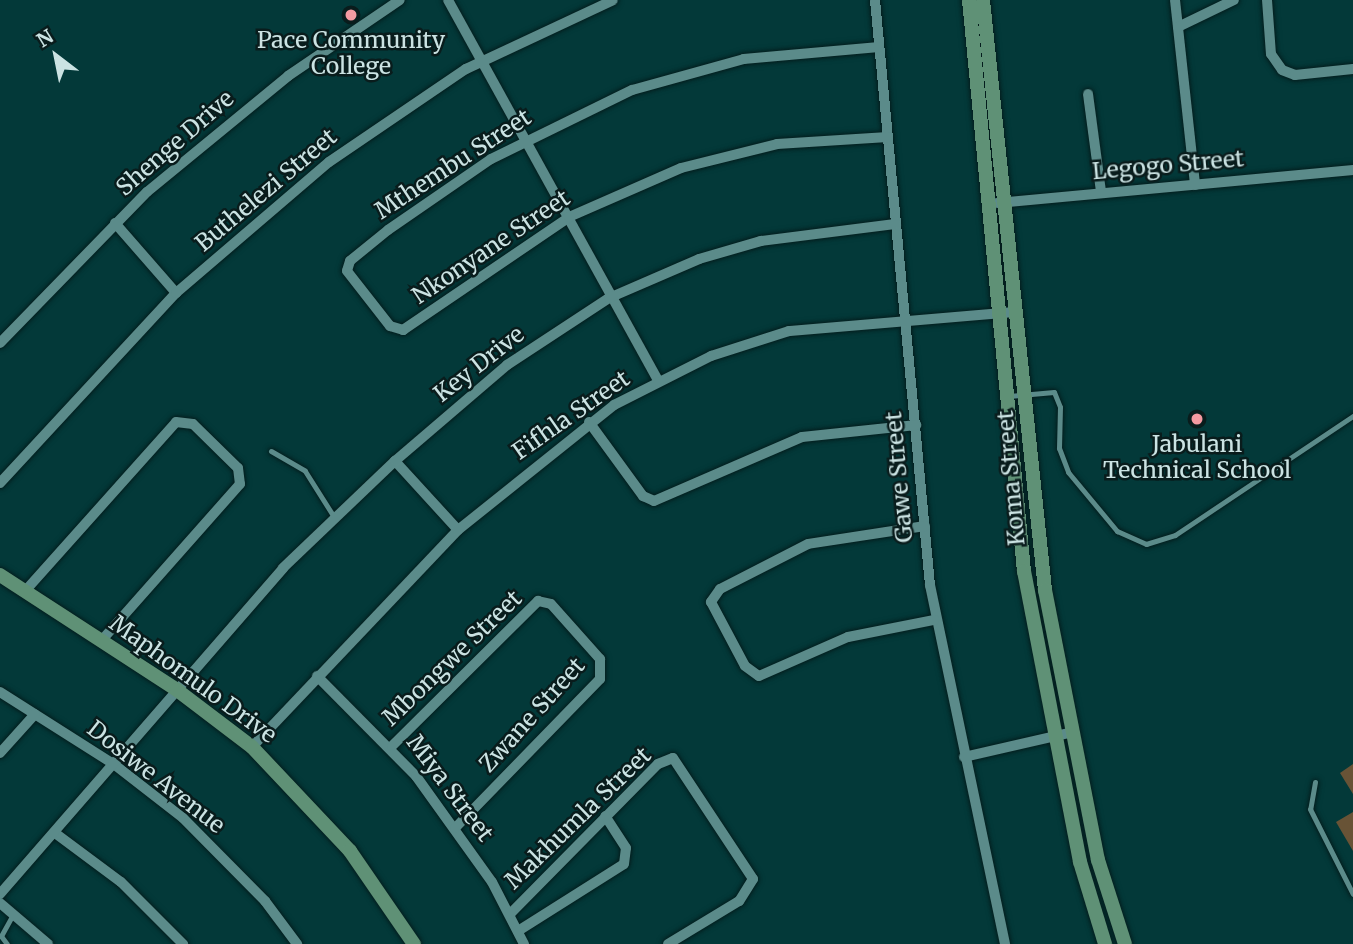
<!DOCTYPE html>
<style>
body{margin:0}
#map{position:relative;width:1353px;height:944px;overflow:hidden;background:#033939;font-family:Merriweather,serif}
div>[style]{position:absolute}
.building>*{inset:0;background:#685336}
.roads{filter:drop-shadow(0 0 2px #041d1d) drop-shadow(0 0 2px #041d1d)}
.lane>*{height:5px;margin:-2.5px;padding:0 2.5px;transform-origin:2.5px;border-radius:2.5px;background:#5b8b8a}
.street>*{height:10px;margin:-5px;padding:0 5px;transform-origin:5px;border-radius:5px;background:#5b8b8a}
.secondary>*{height:14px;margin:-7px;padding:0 7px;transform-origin:7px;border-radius:7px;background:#5f9176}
.dots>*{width:19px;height:19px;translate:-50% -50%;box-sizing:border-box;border:4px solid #091c1c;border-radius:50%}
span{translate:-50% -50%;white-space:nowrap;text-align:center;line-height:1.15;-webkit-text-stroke:5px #091c1c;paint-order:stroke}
.poi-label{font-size:23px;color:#cbe3e3}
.street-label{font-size:23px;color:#cbe3e3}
.north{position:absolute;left:21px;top:21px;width:70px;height:70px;-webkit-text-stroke:5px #091c1c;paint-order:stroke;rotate:328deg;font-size:19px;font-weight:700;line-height:28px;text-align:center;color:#cbe3e3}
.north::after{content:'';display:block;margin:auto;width:24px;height:32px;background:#cbe3e3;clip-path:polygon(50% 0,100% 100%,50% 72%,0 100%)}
</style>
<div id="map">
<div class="building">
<div style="clip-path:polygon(1353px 764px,1353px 794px,1340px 773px)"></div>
<div style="clip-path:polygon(1353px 812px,1353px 851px,1336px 822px)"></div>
</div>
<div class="roads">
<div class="lane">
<div style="left:1009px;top:396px;width:45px;rotate:-5.1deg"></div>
<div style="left:1054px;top:392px;width:16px;rotate:68deg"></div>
<div style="left:1060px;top:407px;width:41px;rotate:91.4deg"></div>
<div style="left:1059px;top:448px;width:26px;rotate:69deg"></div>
<div style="left:1068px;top:472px;width:77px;rotate:50.3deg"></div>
<div style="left:1117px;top:531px;width:32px;rotate:24deg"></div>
<div style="left:1146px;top:544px;width:30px;rotate:-17deg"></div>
<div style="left:1175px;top:535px;width:214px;rotate:-33.8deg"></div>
<div style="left:271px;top:451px;width:39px;rotate:30deg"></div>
<div style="left:305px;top:471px;width:54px;rotate:57.8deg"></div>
<div style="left:1315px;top:782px;width:27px;rotate:100deg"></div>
<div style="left:1310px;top:809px;width:95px;rotate:63.2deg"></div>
<div style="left:7px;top:944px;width:10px;rotate:-127deg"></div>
<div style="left:1px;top:936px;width:25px;rotate:-61deg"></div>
</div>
<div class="street">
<div style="left:448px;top:0;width:435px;rotate:61.1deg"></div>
<div style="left:875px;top:0;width:588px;rotate:84.63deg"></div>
<div style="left:930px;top:585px;width:367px;rotate:78.2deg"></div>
<div style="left:1175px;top:0;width:186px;rotate:83.8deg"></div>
<div style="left:1267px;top:0;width:54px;rotate:85.8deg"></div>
<div style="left:1271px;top:54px;width:19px;rotate:55deg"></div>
<div style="left:1282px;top:70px;width:14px;rotate:21deg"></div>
<div style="left:1295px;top:75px;width:58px;rotate:-5.9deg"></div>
<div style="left:1178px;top:27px;width:62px;rotate:-25.7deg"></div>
<div style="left:879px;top:47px;width:136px;rotate:174.9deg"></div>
<div style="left:744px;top:59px;width:116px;rotate:164.5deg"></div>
<div style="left:632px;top:90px;width:157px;rotate:153.9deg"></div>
<div style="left:491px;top:159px;width:125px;rotate:145.4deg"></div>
<div style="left:388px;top:230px;width:49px;rotate:140.8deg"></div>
<div style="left:350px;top:261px;width:10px;rotate:107deg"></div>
<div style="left:347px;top:271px;width:70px;rotate:52deg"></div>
<div style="left:390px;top:326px;width:14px;rotate:17deg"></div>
<div style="left:403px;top:330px;width:201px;rotate:-34.2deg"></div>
<div style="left:569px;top:217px;width:122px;rotate:-23.6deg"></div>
<div style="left:681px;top:168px;width:99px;rotate:-14deg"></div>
<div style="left:777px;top:144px;width:111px;rotate:-3.6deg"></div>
<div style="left:1088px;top:94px;width:99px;rotate:82.4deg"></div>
<div style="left:997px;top:203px;width:358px;rotate:-5.3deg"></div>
<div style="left:115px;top:223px;width:93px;rotate:48.9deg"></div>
<div style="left:0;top:343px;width:211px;rotate:-45.8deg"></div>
<div style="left:147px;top:192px;width:183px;rotate:-39.4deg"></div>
<div style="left:288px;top:76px;width:135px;rotate:-34.2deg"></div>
<div style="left:589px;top:422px;width:92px;rotate:53.9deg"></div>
<div style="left:643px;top:496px;width:12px;rotate:24deg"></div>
<div style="left:654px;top:501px;width:161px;rotate:-23.4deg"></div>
<div style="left:802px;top:437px;width:115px;rotate:-6deg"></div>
<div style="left:395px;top:461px;width:93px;rotate:47.6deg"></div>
<div style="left:0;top:483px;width:259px;rotate:-47.2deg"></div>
<div style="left:176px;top:293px;width:201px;rotate:-40.6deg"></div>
<div style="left:329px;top:162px;width:166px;rotate:-34.2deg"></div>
<div style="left:466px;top:69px;width:162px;rotate:-25.1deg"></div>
<div style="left:925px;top:526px;width:118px;rotate:171.3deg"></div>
<div style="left:808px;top:544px;width:99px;rotate:152.9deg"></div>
<div style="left:720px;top:589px;width:16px;rotate:125deg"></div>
<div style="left:711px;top:602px;width:72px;rotate:62deg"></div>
<div style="left:745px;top:666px;width:17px;rotate:36deg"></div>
<div style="left:759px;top:676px;width:97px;rotate:-23.7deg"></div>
<div style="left:848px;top:637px;width:88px;rotate:-11.2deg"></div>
<div style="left:26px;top:590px;width:225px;rotate:-48.2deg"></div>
<div style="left:176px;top:422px;width:17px;rotate:7deg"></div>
<div style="left:193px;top:424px;width:63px;rotate:44.4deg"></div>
<div style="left:238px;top:468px;width:16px;rotate:83deg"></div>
<div style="left:240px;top:484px;width:208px;rotate:131.5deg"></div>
<div style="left:317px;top:676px;width:141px;rotate:45.3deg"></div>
<div style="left:416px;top:776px;width:130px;rotate:54.4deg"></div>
<div style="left:492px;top:882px;width:70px;rotate:62.7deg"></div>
<div style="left:0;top:692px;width:136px;rotate:32.4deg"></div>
<div style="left:115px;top:765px;width:86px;rotate:37.9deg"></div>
<div style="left:183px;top:818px;width:117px;rotate:45.3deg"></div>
<div style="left:265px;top:901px;width:54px;rotate:53.3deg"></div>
<div style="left:392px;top:746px;width:206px;rotate:-44.8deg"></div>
<div style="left:538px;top:601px;width:13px;rotate:13deg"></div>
<div style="left:551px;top:604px;width:74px;rotate:48.3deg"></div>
<div style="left:600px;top:659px;width:20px;rotate:90deg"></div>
<div style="left:600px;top:679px;width:208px;rotate:134.2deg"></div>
<div style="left:252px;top:747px;width:299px;rotate:-46.5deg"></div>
<div style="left:458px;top:530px;width:200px;rotate:-38.7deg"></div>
<div style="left:614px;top:405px;width:109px;rotate:-26.8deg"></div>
<div style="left:711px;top:356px;width:82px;rotate:-17.8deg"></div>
<div style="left:789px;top:331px;width:227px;rotate:-4.8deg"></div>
<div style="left:0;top:753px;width:52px;rotate:-48.1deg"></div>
<div style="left:964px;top:757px;width:112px;rotate:-12.9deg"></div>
<div style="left:55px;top:833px;width:82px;rotate:36.6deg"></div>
<div style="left:121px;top:882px;width:88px;rotate:45deg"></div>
<div style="left:0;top:894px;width:432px;rotate:-49deg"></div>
<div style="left:283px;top:568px;width:155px;rotate:-43.7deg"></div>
<div style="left:395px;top:461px;width:148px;rotate:-40.6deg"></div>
<div style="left:507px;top:365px;width:122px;rotate:-33.3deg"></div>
<div style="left:609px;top:298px;width:98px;rotate:-23.4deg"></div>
<div style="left:699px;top:259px;width:65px;rotate:-16.2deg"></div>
<div style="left:761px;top:241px;width:136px;rotate:-7.2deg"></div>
<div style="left:0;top:903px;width:63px;rotate:40.5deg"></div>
<div style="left:510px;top:914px;width:211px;rotate:-45.4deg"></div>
<div style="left:658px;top:764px;width:16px;rotate:-22deg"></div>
<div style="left:673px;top:758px;width:145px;rotate:56.5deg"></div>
<div style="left:753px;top:879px;width:26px;rotate:122deg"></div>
<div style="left:739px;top:901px;width:83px;rotate:148.8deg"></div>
<div style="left:518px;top:931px;width:125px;rotate:-32.3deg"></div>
<div style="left:624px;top:864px;width:16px;rotate:-83deg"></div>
<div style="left:626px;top:848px;width:38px;rotate:-123deg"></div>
</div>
<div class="secondary">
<div style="left:969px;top:0;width:574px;rotate:84.5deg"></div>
<div style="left:1024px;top:571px;width:296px;rotate:79.1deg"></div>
<div style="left:1080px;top:862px;width:86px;rotate:73deg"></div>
<div style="left:983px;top:0;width:593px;rotate:84deg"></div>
<div style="left:1045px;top:590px;width:275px;rotate:78.9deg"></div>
<div style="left:1098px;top:860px;width:88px;rotate:72.2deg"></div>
<div style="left:0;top:575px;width:211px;rotate:33deg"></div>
<div style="left:177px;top:690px;width:94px;rotate:37.2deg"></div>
<div style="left:252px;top:747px;width:143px;rotate:46.7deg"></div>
<div style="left:350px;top:851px;width:113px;rotate:55.5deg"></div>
</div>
</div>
<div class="dots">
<div style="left:351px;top:15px;background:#f49aa1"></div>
<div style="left:1197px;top:419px;background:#f49aa1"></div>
</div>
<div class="poi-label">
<span style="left:351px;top:53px">Pace Community<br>College</span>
<span style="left:1197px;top:457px">Jabulani<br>Technical School</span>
</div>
<div class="street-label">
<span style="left:175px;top:143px;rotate:-41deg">Shenge Drive</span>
<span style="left:453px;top:164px;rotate:-33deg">Mthembu Street</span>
<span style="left:1168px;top:165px;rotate:-5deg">Legogo Street</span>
<span style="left:266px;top:190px;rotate:-40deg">Buthelezi Street</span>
<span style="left:491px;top:247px;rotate:-34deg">Nkonyane Street</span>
<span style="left:479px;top:364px;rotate:-38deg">Key Drive</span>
<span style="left:571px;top:415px;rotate:-35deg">Fifhla Street</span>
<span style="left:899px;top:477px;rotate:-95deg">Gawe Street</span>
<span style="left:1011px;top:478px;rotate:-95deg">Koma Street</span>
<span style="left:452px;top:658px;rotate:-44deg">Mbongwe Street</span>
<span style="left:193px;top:679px;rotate:36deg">Maphomulo Drive</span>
<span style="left:532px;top:715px;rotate:-48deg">Zwane Street</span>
<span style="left:156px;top:777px;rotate:38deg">Dosiwe Avenue</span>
<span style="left:450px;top:788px;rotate:53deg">Miya Street</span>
<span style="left:578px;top:818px;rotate:-44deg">Makhumla Street</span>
</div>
<div class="north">N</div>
</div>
